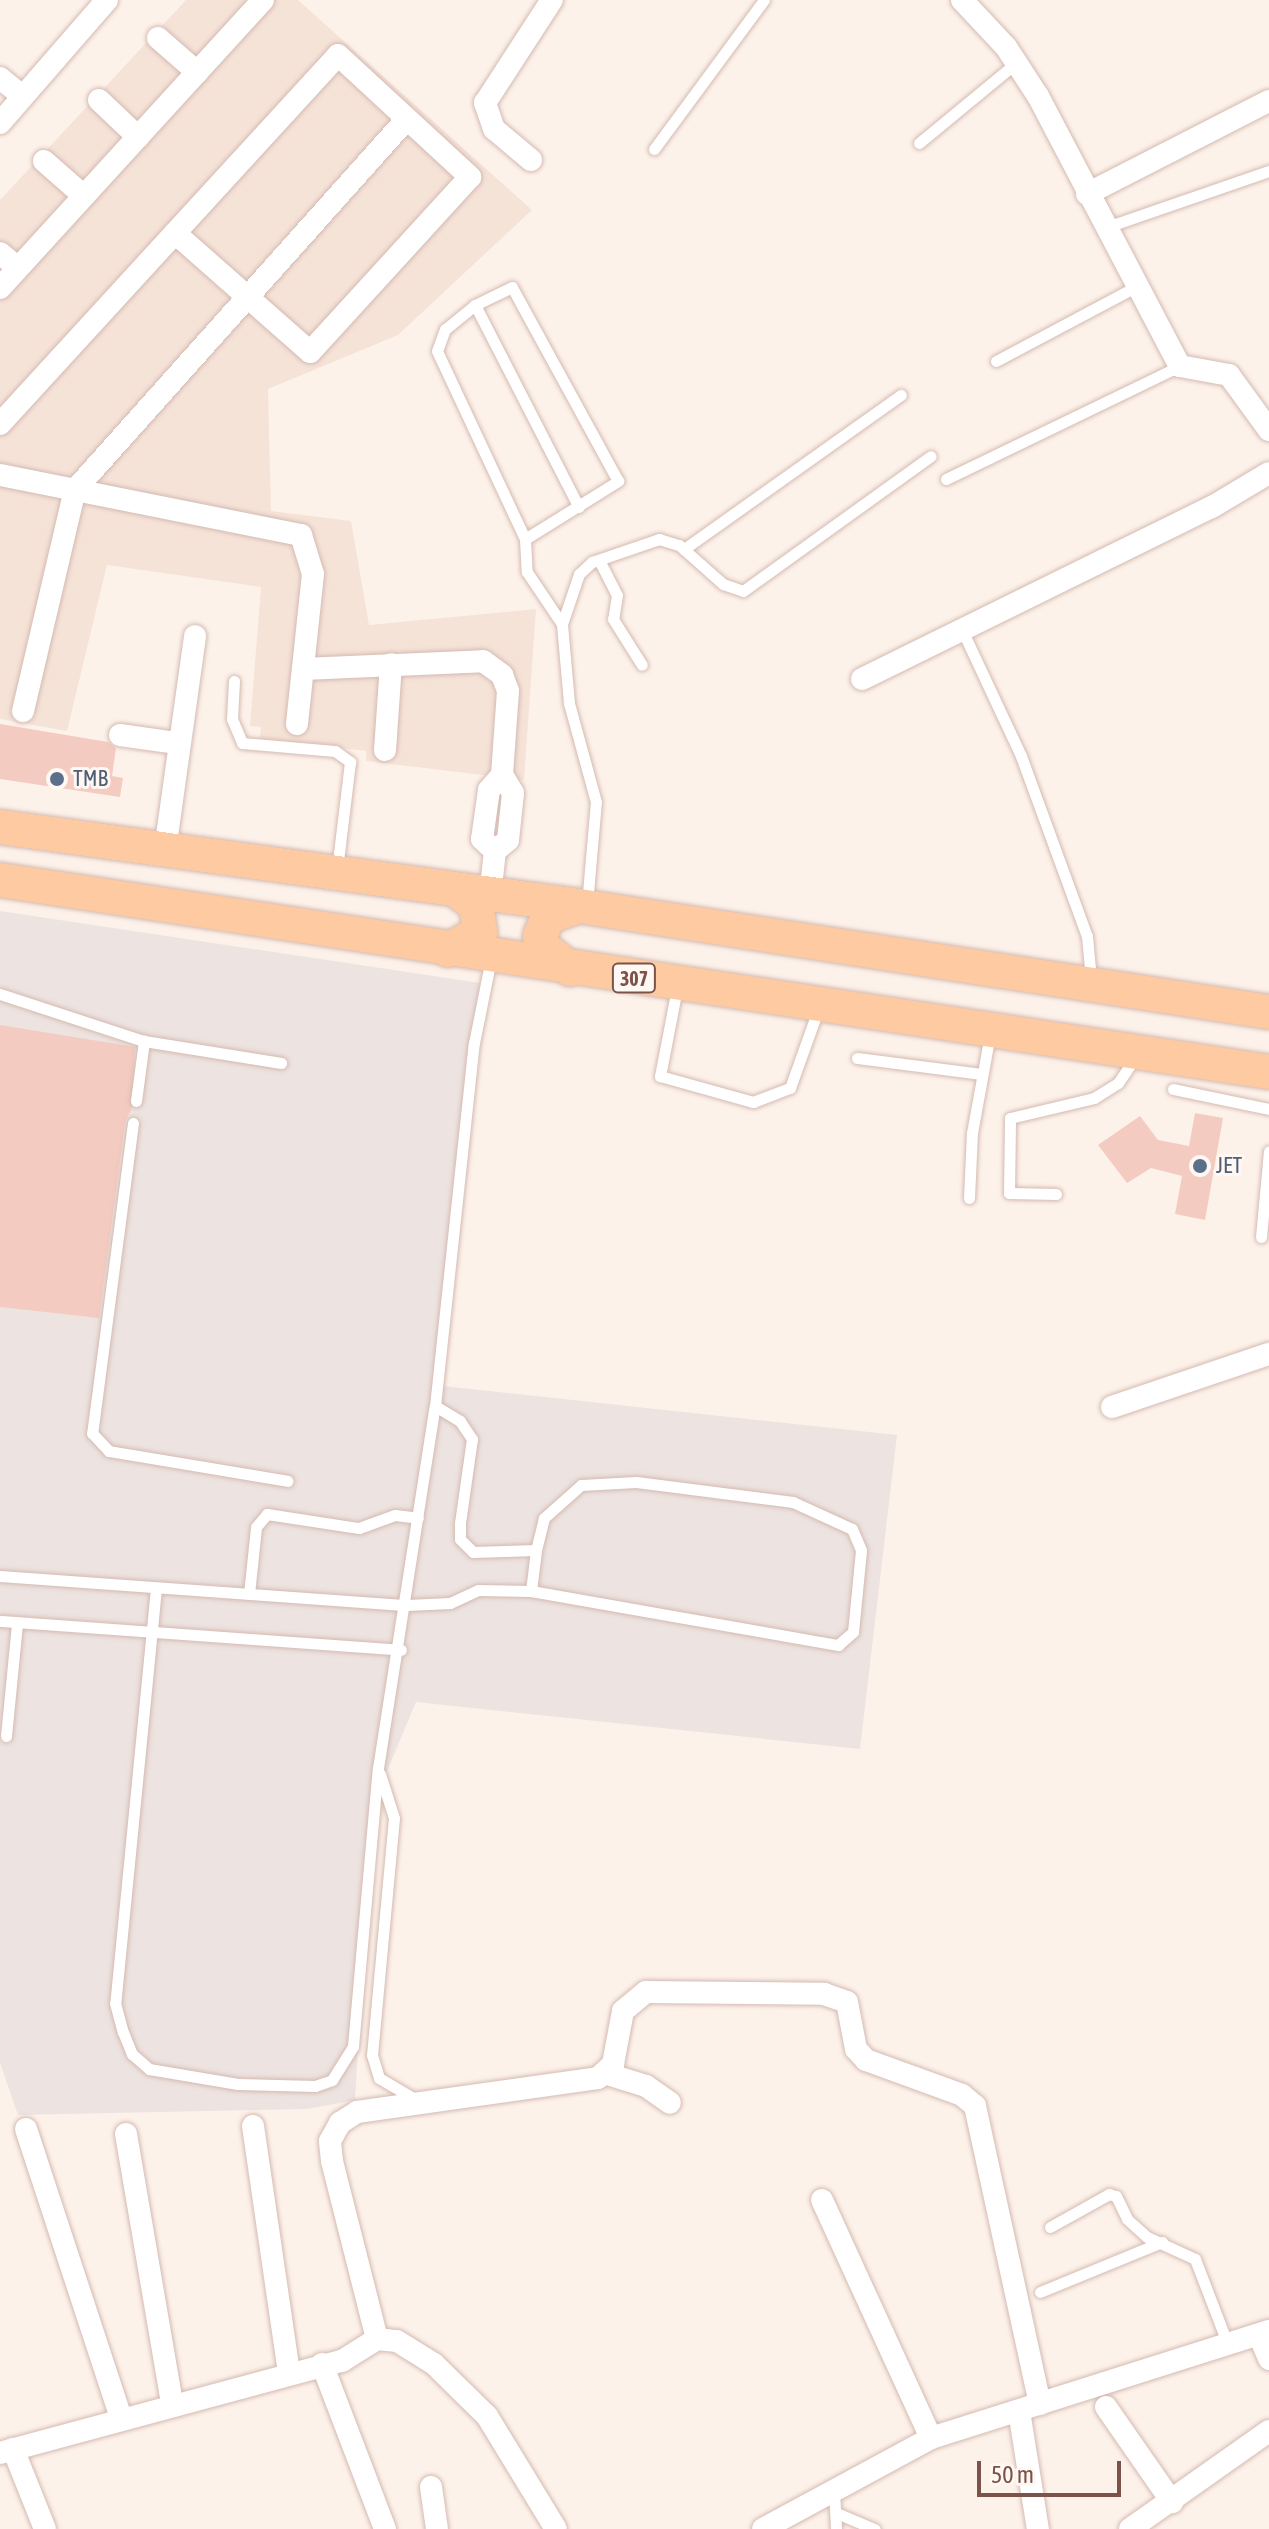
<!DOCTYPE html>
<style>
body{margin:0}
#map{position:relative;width:1269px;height:2529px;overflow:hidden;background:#fdf2ea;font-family:"Asap Condensed",sans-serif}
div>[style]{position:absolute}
.residential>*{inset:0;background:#f6e3d8}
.industrial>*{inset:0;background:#ede3e0}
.building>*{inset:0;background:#f4cbc0}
.roads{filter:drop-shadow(0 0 2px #d4bab1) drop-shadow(0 0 2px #d4bab1)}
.lane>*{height:11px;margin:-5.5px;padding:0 5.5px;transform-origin:5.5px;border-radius:5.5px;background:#fff}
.street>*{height:22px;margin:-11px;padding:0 11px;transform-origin:11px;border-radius:11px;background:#fff}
.primary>*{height:34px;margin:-17px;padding:0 17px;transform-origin:17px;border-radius:17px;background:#fecaa1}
.dots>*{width:22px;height:22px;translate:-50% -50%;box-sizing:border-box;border:4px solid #fff7f2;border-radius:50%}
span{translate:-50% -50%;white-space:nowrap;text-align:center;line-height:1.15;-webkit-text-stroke:6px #fff7f2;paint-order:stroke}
.shield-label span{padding:2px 6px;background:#fff7f2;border:2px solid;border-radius:6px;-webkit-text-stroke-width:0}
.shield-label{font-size:20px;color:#7b534b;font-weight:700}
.service-label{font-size:22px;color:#4e5e75}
.left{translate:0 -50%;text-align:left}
.scale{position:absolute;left:977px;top:2461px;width:144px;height:36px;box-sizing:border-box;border:4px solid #7b534b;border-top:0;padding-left:10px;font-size:24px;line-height:28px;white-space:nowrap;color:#7b534b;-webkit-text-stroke:6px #fff7f2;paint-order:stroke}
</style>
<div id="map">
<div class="residential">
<div style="clip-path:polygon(186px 0,298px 0,532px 210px,398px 335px,268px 389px,271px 511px,351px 521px,369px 625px,536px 609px,524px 780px,366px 761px,366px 751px,260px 738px,261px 727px,250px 726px,261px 587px,107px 565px,67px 731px,0 719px,0 200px)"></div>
</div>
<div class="industrial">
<div style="clip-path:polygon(0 911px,480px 983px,442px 1386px,897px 1435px,860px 1749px,416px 1702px,372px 1807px,355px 2100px,307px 2109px,18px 2115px,0 2063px)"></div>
</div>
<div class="building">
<div style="clip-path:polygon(0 724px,108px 742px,116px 748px,112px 776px,123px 778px,120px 797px,0 779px)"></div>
<div style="clip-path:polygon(0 1025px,135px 1047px,132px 1108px,125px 1122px,99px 1318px,0 1307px)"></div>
<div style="clip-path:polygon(1195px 1113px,1223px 1118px,1205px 1220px,1175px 1214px,1182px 1176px,1151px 1168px,1127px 1183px,1098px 1145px,1140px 1116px,1158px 1140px,1189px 1146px)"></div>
</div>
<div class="roads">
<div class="lane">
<div style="left:919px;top:143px;width:126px;rotate:-39.5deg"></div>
<div style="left:654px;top:149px;width:185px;rotate:-53.6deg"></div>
<div style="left:1104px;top:228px;width:175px;rotate:-19.1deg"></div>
<div style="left:475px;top:305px;width:227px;rotate:62.8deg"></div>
<div style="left:996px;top:361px;width:157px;rotate:-28deg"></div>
<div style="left:946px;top:479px;width:260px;rotate:-25.8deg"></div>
<div style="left:525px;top:539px;width:110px;rotate:-31.9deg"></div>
<div style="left:618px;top:481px;width:221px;rotate:-118.7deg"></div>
<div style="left:512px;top:287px;width:41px;rotate:154.1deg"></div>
<div style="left:475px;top:305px;width:38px;rotate:141deg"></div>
<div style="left:445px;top:329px;width:23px;rotate:110deg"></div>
<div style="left:437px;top:351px;width:208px;rotate:64.9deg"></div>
<div style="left:525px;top:539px;width:33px;rotate:87deg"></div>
<div style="left:527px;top:572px;width:63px;rotate:56.1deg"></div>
<div style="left:684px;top:549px;width:266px;rotate:-35.4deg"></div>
<div style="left:599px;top:560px;width:39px;rotate:63deg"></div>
<div style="left:617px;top:595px;width:24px;rotate:99deg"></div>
<div style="left:613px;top:619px;width:54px;rotate:57.8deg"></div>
<div style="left:963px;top:632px;width:137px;rotate:64.9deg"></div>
<div style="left:1021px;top:756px;width:192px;rotate:69.9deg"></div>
<div style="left:1087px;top:936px;width:44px;rotate:84.8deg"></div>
<div style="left:234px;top:681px;width:38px;rotate:93deg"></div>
<div style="left:232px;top:719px;width:26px;rotate:67deg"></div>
<div style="left:242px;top:743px;width:93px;rotate:4.9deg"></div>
<div style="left:335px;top:751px;width:19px;rotate:36deg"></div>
<div style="left:350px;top:762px;width:109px;rotate:96.9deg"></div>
<div style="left:587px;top:904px;width:102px;rotate:-85deg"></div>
<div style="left:596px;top:802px;width:103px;rotate:-105.3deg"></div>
<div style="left:569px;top:703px;width:79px;rotate:-95.1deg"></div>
<div style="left:562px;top:624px;width:53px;rotate:-71.2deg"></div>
<div style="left:579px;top:574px;width:18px;rotate:-43deg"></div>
<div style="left:592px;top:562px;width:71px;rotate:-18.9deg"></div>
<div style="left:659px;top:539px;width:21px;rotate:17deg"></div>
<div style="left:679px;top:545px;width:59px;rotate:41.6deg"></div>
<div style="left:723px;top:584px;width:21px;rotate:19deg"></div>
<div style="left:743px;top:591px;width:231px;rotate:-35.7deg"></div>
<div style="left:677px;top:988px;width:90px;rotate:100.9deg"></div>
<div style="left:660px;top:1076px;width:97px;rotate:15.6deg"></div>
<div style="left:753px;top:1102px;width:40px;rotate:-21deg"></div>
<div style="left:790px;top:1088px;width:83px;rotate:-70.3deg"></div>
<div style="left:0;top:994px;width:151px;rotate:18.1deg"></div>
<div style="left:144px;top:1041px;width:139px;rotate:9.1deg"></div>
<div style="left:857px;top:1058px;width:126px;rotate:7.3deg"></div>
<div style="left:1173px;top:1089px;width:98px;rotate:11.8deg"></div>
<div style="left:136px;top:1101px;width:61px;rotate:-82.4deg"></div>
<div style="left:133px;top:1123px;width:313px;rotate:97.5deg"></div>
<div style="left:92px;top:1433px;width:25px;rotate:47deg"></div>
<div style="left:109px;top:1451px;width:181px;rotate:9.5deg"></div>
<div style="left:1056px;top:1194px;width:47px;rotate:-178.8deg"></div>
<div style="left:1009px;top:1193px;width:75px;rotate:-89.2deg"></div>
<div style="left:1010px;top:1118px;width:86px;rotate:-13.4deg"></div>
<div style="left:1094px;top:1098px;width:28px;rotate:-32deg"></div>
<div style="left:1118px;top:1083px;width:30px;rotate:-56deg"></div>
<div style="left:969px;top:1198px;width:65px;rotate:-87.4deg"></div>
<div style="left:972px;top:1133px;width:101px;rotate:-79.7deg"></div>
<div style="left:1261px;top:1237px;width:86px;rotate:-84.7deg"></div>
<div style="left:0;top:1576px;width:408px;rotate:4.1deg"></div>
<div style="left:407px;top:1605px;width:43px;rotate:-2.7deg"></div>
<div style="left:450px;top:1603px;width:31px;rotate:-25deg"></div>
<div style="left:478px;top:1590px;width:53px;rotate:1.1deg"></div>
<div style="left:531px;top:1591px;width:312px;rotate:10deg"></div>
<div style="left:838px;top:1645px;width:20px;rotate:-41deg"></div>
<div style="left:853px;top:1632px;width:82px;rotate:-84.4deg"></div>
<div style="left:861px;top:1550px;width:23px;rotate:-113deg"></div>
<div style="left:852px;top:1529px;width:65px;rotate:-155.4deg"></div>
<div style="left:793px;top:1502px;width:158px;rotate:-172.7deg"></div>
<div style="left:636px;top:1482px;width:55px;rotate:176.9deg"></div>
<div style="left:581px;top:1485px;width:50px;rotate:138.3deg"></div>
<div style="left:544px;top:1518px;width:33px;rotate:104deg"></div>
<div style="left:536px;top:1550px;width:63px;rotate:178.2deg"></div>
<div style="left:473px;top:1552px;width:18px;rotate:-135deg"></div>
<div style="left:460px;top:1539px;width:16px;rotate:-90deg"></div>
<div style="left:460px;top:1523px;width:85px;rotate:-81.9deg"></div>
<div style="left:472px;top:1439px;width:22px;rotate:-124deg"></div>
<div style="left:460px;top:1421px;width:29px;rotate:-149deg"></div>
<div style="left:156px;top:1588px;width:417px;rotate:95.6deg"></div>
<div style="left:115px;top:2003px;width:30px;rotate:75deg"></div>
<div style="left:123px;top:2032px;width:24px;rotate:68deg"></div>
<div style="left:132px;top:2054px;width:23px;rotate:41deg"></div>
<div style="left:149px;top:2069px;width:90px;rotate:9.6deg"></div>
<div style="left:238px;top:2084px;width:77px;rotate:1.5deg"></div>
<div style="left:315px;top:2086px;width:18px;rotate:-19deg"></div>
<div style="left:332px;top:2080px;width:40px;rotate:-58deg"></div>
<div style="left:353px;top:2046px;width:279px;rotate:-84.9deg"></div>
<div style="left:378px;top:1768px;width:366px;rotate:-81.1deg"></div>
<div style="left:435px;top:1406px;width:365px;rotate:-83.9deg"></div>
<div style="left:474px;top:1043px;width:86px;rotate:-78.6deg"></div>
<div style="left:531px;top:1591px;width:41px;rotate:-83deg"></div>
<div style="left:249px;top:1594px;width:67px;rotate:-84deg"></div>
<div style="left:256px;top:1527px;width:17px;rotate:-50deg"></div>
<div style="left:267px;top:1514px;width:93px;rotate:8.7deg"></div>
<div style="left:359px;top:1528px;width:38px;rotate:-20deg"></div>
<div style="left:395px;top:1515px;width:23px;rotate:7deg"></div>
<div style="left:0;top:1621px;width:402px;rotate:4.1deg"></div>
<div style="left:6px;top:1736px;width:114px;rotate:-84.4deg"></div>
<div style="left:380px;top:1774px;width:46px;rotate:72.3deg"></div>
<div style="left:394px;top:1818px;width:238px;rotate:95.3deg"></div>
<div style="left:372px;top:2055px;width:24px;rotate:73deg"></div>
<div style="left:379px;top:2078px;width:45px;rotate:30.5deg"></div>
<div style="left:1050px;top:2227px;width:68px;rotate:-29.2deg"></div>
<div style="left:1109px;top:2194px;width:7px;rotate:16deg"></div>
<div style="left:1116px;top:2196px;width:25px;rotate:64deg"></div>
<div style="left:1127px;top:2219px;width:27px;rotate:42deg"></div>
<div style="left:1147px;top:2237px;width:53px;rotate:24.6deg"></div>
<div style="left:1195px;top:2259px;width:92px;rotate:69deg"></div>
<div style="left:1040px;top:2292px;width:132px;rotate:-22.3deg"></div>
<div style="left:834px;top:2490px;width:39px;rotate:87deg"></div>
<div style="left:839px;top:2514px;width:39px;rotate:23deg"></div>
</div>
<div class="street">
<div style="left:962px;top:0;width:64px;rotate:46.9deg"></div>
<div style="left:1006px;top:47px;width:59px;rotate:56.9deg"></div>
<div style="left:1038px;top:96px;width:305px;rotate:62.3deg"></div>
<div style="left:1180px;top:366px;width:50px;rotate:10.4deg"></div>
<div style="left:1229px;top:375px;width:68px;rotate:54deg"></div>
<div style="left:158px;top:38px;width:52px;rotate:41.1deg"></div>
<div style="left:0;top:78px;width:27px;rotate:39deg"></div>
<div style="left:99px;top:100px;width:54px;rotate:43.5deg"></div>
<div style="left:0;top:123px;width:163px;rotate:-49deg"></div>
<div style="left:531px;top:160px;width:48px;rotate:-140deg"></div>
<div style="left:494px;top:129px;width:28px;rotate:-109deg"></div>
<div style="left:485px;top:103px;width:123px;rotate:-57deg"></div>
<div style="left:44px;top:161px;width:53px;rotate:41.2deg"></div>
<div style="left:1087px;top:194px;width:204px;rotate:-27.1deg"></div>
<div style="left:0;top:253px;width:23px;rotate:40deg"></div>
<div style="left:0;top:288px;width:390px;rotate:-47.6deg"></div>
<div style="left:0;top:424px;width:259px;rotate:-47.5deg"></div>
<div style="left:175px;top:233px;width:241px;rotate:-47.5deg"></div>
<div style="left:338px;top:55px;width:180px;rotate:42.7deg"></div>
<div style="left:470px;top:177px;width:237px;rotate:132.4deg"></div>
<div style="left:310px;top:352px;width:180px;rotate:-138.6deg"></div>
<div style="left:0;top:475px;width:307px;rotate:11.3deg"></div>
<div style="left:301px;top:535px;width:41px;rotate:72.9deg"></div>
<div style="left:313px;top:574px;width:151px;rotate:96.1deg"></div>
<div style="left:303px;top:669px;width:180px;rotate:-2.5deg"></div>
<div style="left:483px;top:661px;width:24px;rotate:36deg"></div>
<div style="left:502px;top:675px;width:17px;rotate:69deg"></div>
<div style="left:508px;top:691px;width:84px;rotate:94.1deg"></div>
<div style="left:862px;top:679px;width:390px;rotate:-26.2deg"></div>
<div style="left:1212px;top:507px;width:66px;rotate:-30.8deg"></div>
<div style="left:23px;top:711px;width:227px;rotate:-76.8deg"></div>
<div style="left:75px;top:490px;width:498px;rotate:-48.2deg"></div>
<div style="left:120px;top:735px;width:58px;rotate:8deg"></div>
<div style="left:385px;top:750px;width:86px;rotate:-86deg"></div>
<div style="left:165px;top:850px;width:216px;rotate:-82deg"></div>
<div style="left:490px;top:896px;width:45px;rotate:-83.7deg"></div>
<div style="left:495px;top:851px;width:17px;rotate:-40deg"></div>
<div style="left:508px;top:840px;width:47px;rotate:-83.9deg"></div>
<div style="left:513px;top:793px;width:21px;rotate:-121deg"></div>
<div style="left:502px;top:775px;width:20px;rotate:131deg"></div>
<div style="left:489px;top:790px;width:49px;rotate:98.1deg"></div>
<div style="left:482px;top:839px;width:18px;rotate:43deg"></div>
<div style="left:1112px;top:1407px;width:166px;rotate:-18.7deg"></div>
<div style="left:604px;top:2073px;width:44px;rotate:17.2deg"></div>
<div style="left:646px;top:2086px;width:29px;rotate:35deg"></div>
<div style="left:253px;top:2126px;width:250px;rotate:81.7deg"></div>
<div style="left:26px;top:2129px;width:304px;rotate:71.8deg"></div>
<div style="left:126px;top:2134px;width:274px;rotate:80.3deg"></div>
<div style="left:822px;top:2200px;width:262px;rotate:65.4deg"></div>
<div style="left:1259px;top:2335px;width:26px;rotate:67deg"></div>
<div style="left:377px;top:2339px;width:184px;rotate:-104.2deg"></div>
<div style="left:332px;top:2161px;width:20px;rotate:-96deg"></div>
<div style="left:330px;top:2141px;width:21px;rotate:-61deg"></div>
<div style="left:340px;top:2123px;width:20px;rotate:-33deg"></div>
<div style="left:357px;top:2112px;width:243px;rotate:-8deg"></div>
<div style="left:598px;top:2078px;width:21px;rotate:-43deg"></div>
<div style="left:613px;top:2064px;width:54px;rotate:-79.3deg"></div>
<div style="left:623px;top:2011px;width:30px;rotate:-40deg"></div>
<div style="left:646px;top:1992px;width:178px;rotate:0.6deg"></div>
<div style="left:824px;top:1994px;width:24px;rotate:19deg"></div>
<div style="left:847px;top:2002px;width:48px;rotate:79.2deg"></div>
<div style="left:856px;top:2049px;width:15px;rotate:48deg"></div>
<div style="left:866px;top:2060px;width:102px;rotate:20deg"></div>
<div style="left:962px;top:2095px;width:17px;rotate:40deg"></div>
<div style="left:975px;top:2106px;width:305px;rotate:77.7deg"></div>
<div style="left:322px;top:2364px;width:177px;rotate:69.1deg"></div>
<div style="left:1106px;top:2407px;width:116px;rotate:55.2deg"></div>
<div style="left:1019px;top:2411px;width:120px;rotate:80.9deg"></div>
<div style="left:13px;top:2449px;width:86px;rotate:68.2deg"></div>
<div style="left:0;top:2453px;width:354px;rotate:-15.1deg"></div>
<div style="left:342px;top:2361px;width:41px;rotate:-32.2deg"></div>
<div style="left:377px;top:2339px;width:20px;rotate:6deg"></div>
<div style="left:397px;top:2341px;width:44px;rotate:31.9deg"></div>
<div style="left:434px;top:2364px;width:74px;rotate:44.5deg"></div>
<div style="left:487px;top:2416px;width:132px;rotate:58.6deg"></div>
<div style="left:431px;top:2487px;width:42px;rotate:81.9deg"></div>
<div style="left:763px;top:2529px;width:191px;rotate:-28.4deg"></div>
<div style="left:931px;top:2438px;width:355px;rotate:-17.6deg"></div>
<div style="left:1130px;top:2529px;width:170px;rotate:-35.2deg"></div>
</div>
<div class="primary">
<div style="left:0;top:827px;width:584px;rotate:7.77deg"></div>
<div style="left:579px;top:906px;width:698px;rotate:8.73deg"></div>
<div style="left:0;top:880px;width:1283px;rotate:8.6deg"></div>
<div style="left:448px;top:950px;width:37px;rotate:-29deg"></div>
<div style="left:480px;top:932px;width:27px;rotate:-98deg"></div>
<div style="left:476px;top:905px;width:21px;rotate:-143deg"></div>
<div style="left:570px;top:969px;width:35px;rotate:-141deg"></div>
<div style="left:543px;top:947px;width:11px;rotate:-105deg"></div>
<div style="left:540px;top:936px;width:21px;rotate:-67deg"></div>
<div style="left:548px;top:917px;width:33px;rotate:-20deg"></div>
</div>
</div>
<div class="dots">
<div style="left:57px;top:779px;background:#5c6f8a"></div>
<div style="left:1200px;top:1166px;background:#5c6f8a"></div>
</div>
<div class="shield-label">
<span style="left:634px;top:978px">307</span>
</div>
<div class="service-label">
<span class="left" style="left:73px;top:779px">TMB</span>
<span class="left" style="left:1216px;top:1166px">JET</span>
</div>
<div class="scale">50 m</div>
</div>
